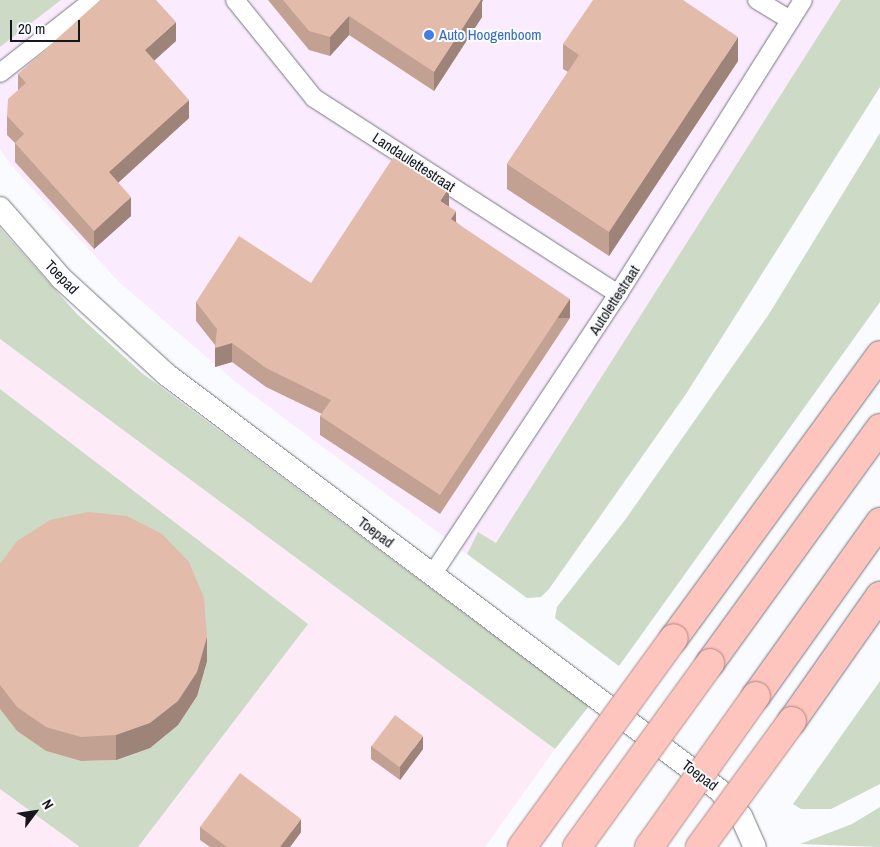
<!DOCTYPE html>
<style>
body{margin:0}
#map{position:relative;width:880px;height:847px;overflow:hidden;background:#f9fbfe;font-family:"Archivo Narrow",sans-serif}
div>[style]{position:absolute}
.commercial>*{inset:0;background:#fbebfe}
.industrial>*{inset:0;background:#fdebf7}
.green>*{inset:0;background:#ccdac6}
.roads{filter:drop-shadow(0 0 1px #757880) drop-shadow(0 0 1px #757880)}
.minor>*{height:18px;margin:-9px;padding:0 9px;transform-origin:9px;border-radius:9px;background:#fff}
.tertiary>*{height:22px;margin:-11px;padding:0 11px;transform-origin:11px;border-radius:11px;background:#fff}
.motorway>*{height:28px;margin:-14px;padding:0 14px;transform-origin:14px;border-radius:14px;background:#fec4be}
.bridges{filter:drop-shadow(0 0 1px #ad8785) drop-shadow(0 0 1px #ad8785)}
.motorway-bridge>*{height:28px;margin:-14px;padding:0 14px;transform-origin:14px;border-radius:14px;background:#fec4be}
.wall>*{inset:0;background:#c2a193}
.shaded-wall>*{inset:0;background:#9e8378;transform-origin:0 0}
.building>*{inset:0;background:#e2bbab;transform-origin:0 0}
.dots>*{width:14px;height:14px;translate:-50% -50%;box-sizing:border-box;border:2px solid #f9fbfe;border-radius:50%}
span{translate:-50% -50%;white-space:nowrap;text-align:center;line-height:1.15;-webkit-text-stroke:4px #f9fbfe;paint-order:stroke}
.shop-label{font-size:15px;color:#366cbe}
.left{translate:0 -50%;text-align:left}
.street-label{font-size:15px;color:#16171a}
.north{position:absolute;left:10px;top:787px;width:50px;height:50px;-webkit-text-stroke:4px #f9fbfe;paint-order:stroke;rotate:59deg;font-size:14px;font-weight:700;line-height:20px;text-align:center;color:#16171a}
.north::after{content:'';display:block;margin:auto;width:18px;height:22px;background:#16171a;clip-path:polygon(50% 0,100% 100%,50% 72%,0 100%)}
.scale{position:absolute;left:10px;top:20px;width:70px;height:22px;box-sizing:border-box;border:2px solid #16171a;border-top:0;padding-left:6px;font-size:15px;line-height:18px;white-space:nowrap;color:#16171a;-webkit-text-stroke:4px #f9fbfe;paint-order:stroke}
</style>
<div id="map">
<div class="commercial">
<div style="clip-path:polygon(61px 0,841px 0,496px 544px,478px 532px,467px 554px,237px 383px,119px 282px,11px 165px,0 149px,0 47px)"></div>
</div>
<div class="industrial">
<div style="clip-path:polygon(0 339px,555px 749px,485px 847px,0 847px)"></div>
</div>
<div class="green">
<div style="clip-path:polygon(0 0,61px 0,0 47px)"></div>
<div style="clip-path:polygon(841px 0,880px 0,880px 87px,686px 394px,549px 589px,541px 597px,527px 598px,467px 554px,478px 532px,496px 543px)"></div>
<div style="clip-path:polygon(880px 133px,880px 302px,619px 666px,555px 618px,557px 607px,625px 520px,769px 314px)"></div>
<div style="clip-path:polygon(0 228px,77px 314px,142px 373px,589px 706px,555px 749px,0 339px)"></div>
<div style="clip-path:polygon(0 389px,308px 624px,138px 847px,80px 847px,0 789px,0 709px,17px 731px,46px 751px,81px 761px,116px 760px,150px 748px,178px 725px,197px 696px,207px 661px,204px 622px,0 589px)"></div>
<div style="clip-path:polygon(880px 681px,880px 784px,831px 809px,801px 809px,793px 804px)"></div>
<div style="clip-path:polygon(880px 807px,880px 847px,800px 844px,852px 824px)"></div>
</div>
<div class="roads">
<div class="minor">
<div style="left:235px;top:0;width:126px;rotate:51.1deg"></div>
<div style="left:314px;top:98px;width:362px;rotate:32.8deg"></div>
<div style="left:757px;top:0;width:39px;rotate:31deg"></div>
<div style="left:0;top:73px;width:118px;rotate:-38.1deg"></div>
<div style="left:432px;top:575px;width:337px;rotate:-56.5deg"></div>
<div style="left:618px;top:294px;width:347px;rotate:-57.8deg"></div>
</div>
<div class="tertiary">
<div style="left:0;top:208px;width:93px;rotate:48.9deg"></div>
<div style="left:61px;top:278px;width:144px;rotate:42.5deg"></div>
<div style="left:167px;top:375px;width:691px;rotate:36.94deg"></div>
<div style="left:719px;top:790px;width:34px;rotate:50deg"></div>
<div style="left:741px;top:816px;width:34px;rotate:66deg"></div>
</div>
<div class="motorway">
<div style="left:674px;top:638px;width:350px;rotate:-53.9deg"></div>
<div style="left:710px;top:663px;width:290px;rotate:-54.1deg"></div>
<div style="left:756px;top:696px;width:214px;rotate:-54.5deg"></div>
<div style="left:792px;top:721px;width:153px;rotate:-54.9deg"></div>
</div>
</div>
<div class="bridges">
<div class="motorway-bridge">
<div style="left:522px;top:847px;width:258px;rotate:-54deg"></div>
<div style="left:577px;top:847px;width:227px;rotate:-54.1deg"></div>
<div style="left:649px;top:847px;width:185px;rotate:-54.7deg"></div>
<div style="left:700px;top:847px;width:156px;rotate:-53.9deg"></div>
</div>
</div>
<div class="wall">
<div style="clip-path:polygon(268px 0,483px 0,482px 2px,482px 17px,434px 91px,349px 35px,330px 56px,309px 50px)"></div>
<div style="clip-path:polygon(176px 41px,154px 60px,189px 118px,118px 183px,131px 216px,94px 249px,15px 162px,15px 143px,7px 135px,7px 116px,18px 91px,18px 74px)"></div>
<div style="clip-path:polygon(563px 44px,738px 61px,609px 256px,507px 189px,507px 164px,568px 72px,563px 69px)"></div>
<div style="clip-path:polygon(449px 207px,456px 222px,570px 318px,440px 514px,320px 435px,320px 416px,322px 414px,266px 387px,232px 362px,215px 367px,215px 345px,196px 321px,196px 302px,311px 283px)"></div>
<div style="clip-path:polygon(0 564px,207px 661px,197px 696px,178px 725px,150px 748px,116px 760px,81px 761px,46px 751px,17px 731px,0 709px)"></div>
<div style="clip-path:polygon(371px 746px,423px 749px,400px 780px,371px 759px)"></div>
<div style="clip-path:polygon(200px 827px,301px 832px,290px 847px,210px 847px,200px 840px)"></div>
</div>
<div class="shaded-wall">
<div style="clip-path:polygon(475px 0,483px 0,482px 2px,482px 17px,434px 91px,434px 72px)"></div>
<div style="clip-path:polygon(349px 16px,349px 35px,330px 56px,330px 37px)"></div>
<div style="clip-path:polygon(176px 22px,176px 41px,145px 69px,145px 50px)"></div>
<div style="clip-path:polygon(738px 37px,738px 61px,609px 256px,609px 232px)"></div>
<div style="clip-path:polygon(189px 100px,189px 118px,109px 191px,109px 172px)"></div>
<div style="clip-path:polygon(449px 188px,449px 207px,440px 201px)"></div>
<div style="clip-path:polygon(131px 197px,131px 216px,94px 249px,94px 231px)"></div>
<div style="clip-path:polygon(456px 211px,456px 230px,451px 219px)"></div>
<div style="left:570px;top:299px;width:19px;height:235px;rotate:90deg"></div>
<div style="clip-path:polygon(232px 343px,232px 362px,215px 367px,215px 348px)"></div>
<div style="clip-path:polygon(207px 637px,207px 661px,197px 696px,178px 725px,150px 748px,116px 760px,116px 735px)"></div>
<div style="clip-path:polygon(423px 736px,423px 749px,400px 780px,400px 767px)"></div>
<div style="clip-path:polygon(301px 819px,301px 832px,290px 847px,280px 847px)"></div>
</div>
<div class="building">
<div style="clip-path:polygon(100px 0,156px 0,176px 22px,145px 50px,189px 100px,109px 172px,131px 197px,94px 231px,15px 143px,24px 134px,7px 116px,8px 99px,26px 83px,18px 74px)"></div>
<div style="clip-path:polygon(283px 0,481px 0,434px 72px,349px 16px,330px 37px,309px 31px)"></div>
<div style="clip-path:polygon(593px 0,683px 0,738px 37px,609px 232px,507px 164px,579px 55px,563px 44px)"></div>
<div style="clip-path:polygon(396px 153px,449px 188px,440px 201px,456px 211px,451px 219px,570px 299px,440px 495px,320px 416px,331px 400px,266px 368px,232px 343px,215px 348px,217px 329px,196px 302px,239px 236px,311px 283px)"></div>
<div style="clip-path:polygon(88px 512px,127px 516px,162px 534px,189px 562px,204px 598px,207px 637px,197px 672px,178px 701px,150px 723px,116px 735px,81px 737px,46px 727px,17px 707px,0 685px,0 564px,17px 541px,50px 520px)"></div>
<div style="left:395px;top:715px;width:35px;height:39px;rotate:37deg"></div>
<div style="clip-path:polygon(240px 773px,301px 819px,280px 847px,227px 847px,200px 827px)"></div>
</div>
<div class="dots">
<div style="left:429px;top:35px;background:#3f7fe0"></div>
</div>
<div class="shop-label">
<span class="left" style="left:439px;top:35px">Auto Hoogenboom</span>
</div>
<div class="street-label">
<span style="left:414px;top:162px;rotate:33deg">Landaulettestraat</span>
<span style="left:62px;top:277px;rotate:46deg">Toepad</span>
<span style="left:614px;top:300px;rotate:-57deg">Autolettestraat</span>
<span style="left:376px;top:532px;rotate:37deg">Toepad</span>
<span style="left:700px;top:775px;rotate:37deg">Toepad</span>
</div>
<div class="north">N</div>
<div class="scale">20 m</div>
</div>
